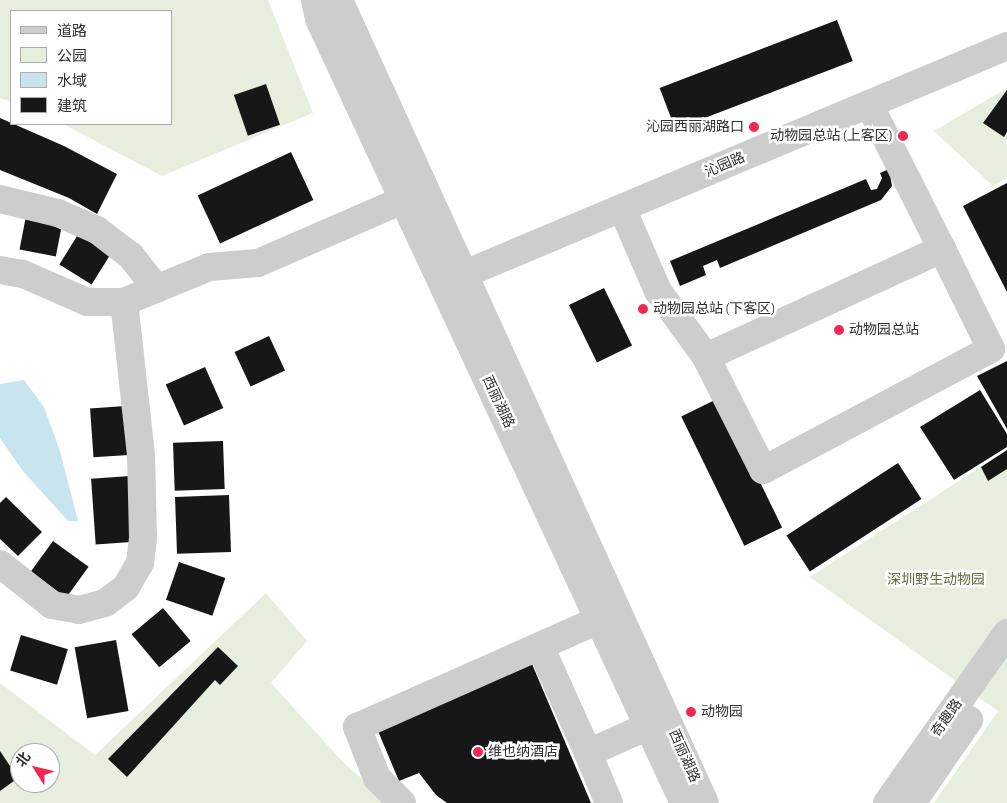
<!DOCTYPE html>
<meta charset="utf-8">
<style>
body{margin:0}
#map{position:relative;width:1007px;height:803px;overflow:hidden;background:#fff;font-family:"Alegreya Sans","Noto Sans SC",sans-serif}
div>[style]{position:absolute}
.green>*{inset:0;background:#e8eedd}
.water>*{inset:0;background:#c8e5ef}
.building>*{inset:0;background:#171717;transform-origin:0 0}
.minor>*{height:28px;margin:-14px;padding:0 14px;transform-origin:14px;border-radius:14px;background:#cdcdcd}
.dots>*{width:14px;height:14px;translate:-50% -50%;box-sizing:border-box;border:2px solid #fff;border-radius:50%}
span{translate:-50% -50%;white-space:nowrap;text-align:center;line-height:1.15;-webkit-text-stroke:5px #fff;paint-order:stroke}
.poi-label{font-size:14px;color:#303030}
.right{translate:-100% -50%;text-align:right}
.left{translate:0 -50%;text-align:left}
.street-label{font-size:14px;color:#303030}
.park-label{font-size:14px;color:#5a6f3a}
.legend{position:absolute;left:10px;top:10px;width:162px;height:115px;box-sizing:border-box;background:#fff;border:1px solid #acacac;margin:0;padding:6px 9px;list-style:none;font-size:15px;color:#303030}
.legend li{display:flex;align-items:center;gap:10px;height:25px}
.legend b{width:25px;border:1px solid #acacac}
.north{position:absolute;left:10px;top:743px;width:50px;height:50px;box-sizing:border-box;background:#fff;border:1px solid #acacac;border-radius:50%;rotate:306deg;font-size:14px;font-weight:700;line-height:20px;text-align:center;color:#303030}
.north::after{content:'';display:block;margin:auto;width:18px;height:22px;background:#f12853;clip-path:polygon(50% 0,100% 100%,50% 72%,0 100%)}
</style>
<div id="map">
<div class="green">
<div style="clip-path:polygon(0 0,268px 0,313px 113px,162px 176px,63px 124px,171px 124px,171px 11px,11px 11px,11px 102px,0 98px)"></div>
<div style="clip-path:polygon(1007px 88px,1007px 178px,993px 186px,934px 131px)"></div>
<div style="clip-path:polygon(1007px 450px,1007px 803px,934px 803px,998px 711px,810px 577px)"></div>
<div style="clip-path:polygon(evenodd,266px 593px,307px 641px,271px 683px,342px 761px,389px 803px,0 803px,0 683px,95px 755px,266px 593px,20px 753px,50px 753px,50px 783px,20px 783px,20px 753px)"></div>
</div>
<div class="water">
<div style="clip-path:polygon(24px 380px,44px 407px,60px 451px,78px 521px,68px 521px,22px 470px,0 438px,0 384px)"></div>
</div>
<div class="building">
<div style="left:837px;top:20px;width:44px;height:190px;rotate:69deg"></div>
<div style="left:266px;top:84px;width:43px;height:34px;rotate:71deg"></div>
<div style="clip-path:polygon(1007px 90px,1007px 132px,1004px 137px,983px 123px)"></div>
<div style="clip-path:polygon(0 118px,64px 146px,117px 174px,97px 214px,69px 198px,0 170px)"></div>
<div style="left:291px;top:152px;width:53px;height:103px;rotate:65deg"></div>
<div style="clip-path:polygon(889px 169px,892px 186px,881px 200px,720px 268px,717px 260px,703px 266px,706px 275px,680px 286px,670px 261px,866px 179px,871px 190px,877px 189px,882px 178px,880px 173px)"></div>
<div style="clip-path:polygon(1007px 183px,1007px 292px,963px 206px)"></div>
<div style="left:26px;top:216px;width:37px;height:34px;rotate:11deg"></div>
<div style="left:79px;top:233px;width:38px;height:37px;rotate:32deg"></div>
<div style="left:604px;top:288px;width:64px;height:39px;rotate:64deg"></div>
<div style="left:269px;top:336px;width:38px;height:38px;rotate:65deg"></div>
<div style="clip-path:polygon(1007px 361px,1007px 429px,977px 376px)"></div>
<div style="left:205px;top:367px;width:45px;height:43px;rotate:66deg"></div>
<div style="clip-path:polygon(980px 390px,1007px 434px,1007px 447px,954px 480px,920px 427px)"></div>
<div style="left:719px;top:398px;width:144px;height:42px;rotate:64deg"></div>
<div style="left:125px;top:406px;width:49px;height:35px;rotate:86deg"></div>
<div style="left:223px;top:441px;width:48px;height:50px;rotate:88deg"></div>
<div style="clip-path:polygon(1007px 450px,1007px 469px,988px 481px,981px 467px)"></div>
<div style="left:898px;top:463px;width:43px;height:133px;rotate:57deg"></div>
<div style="left:130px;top:476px;width:66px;height:39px;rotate:86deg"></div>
<div style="left:229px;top:495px;width:57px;height:54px;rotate:88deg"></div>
<div style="clip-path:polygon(6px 497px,42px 532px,18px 556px,0 539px,0 503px)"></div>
<div style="left:53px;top:541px;width:44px;height:38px;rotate:36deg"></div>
<div style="left:179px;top:562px;width:49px;height:40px;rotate:19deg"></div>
<div style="left:163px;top:608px;width:43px;height:41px;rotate:50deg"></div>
<div style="left:21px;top:635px;width:49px;height:37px;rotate:17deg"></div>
<div style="left:116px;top:640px;width:72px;height:42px;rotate:80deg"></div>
<div style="clip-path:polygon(218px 647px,238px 666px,220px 685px,215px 680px,127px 777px,108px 759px)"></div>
<div style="clip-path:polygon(532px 664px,591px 803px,447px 803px,436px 795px,419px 773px,399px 781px,378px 731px)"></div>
<div style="clip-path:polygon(0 751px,18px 778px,0 791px)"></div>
</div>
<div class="minor">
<div style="left:315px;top:0;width:19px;rotate:78deg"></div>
<div style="left:319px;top:19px;width:865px;rotate:65.04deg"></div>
<div style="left:339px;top:0;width:882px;rotate:65.5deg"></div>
<div style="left:869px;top:104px;width:162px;rotate:63.3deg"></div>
<div style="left:942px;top:249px;width:111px;rotate:63.9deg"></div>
<div style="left:991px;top:349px;width:258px;rotate:152deg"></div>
<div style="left:763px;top:470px;width:127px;rotate:-116.8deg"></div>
<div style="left:706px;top:357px;width:260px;rotate:-24.6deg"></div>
<div style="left:0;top:199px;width:60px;rotate:13.6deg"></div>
<div style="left:58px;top:213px;width:43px;rotate:23.6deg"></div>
<div style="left:97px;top:230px;width:43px;rotate:37.4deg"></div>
<div style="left:131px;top:256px;width:42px;rotate:51.8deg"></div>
<div style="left:622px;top:208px;width:90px;rotate:66.6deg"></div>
<div style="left:658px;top:291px;width:82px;rotate:54deg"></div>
<div style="left:0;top:270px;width:23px;rotate:10deg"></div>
<div style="left:23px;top:274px;width:70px;rotate:23.6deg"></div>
<div style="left:87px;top:302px;width:37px"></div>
<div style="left:124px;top:302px;width:92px;rotate:-22.4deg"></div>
<div style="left:209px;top:267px;width:49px;rotate:-4.7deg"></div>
<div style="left:258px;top:263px;width:158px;rotate:-23.5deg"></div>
<div style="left:448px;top:281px;width:606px;rotate:-22.8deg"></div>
<div style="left:0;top:564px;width:66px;rotate:38.3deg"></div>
<div style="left:52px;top:605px;width:27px;rotate:10deg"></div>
<div style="left:79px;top:610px;width:27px;rotate:-15deg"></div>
<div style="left:105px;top:603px;width:26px;rotate:-37deg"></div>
<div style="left:126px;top:587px;width:28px;rotate:-60deg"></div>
<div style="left:140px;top:563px;width:26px;rotate:-83deg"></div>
<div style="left:143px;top:537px;width:82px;rotate:-91.4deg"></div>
<div style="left:141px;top:455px;width:154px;rotate:-96.3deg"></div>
<div style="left:540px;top:646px;width:117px;rotate:65.8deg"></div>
<div style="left:402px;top:803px;width:35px;rotate:-135deg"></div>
<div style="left:377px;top:778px;width:55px;rotate:-111.4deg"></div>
<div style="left:357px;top:727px;width:265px;rotate:-23.9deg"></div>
<div style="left:609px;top:803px;width:54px;rotate:-112.8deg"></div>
<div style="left:588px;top:753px;width:66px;rotate:-24.2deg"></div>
<div style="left:887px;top:803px;width:208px;rotate:-54.8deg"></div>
<div style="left:912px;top:803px;width:101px;rotate:-55.5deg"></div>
</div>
<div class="dots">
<div style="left:754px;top:127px;background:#f12853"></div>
<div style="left:903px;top:136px;background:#f12853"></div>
<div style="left:643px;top:309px;background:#f12853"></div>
<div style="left:839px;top:330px;background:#f12853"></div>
<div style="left:691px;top:712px;background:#f12853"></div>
<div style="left:478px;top:752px;background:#f12853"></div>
</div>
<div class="poi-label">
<span class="right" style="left:744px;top:127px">沁园西丽湖路口</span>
<span class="right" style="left:893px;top:136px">动物园总站 (上客区)</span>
<span class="left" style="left:653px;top:309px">动物园总站 (下客区)</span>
<span class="left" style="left:849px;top:330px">动物园总站</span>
<span class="left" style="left:701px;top:712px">动物园</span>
<span class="left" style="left:488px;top:752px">维也纳酒店</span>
</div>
<div class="street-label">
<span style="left:725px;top:165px;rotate:-23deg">沁园路</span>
<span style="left:498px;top:402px;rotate:65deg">西丽湖路</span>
<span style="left:947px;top:718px;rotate:-55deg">奇趣路</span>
<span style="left:684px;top:756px;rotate:66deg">西丽湖路</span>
</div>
<div class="park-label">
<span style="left:936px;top:580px">深圳野生动物园</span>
</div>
<ul class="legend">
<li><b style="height:6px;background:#cdcdcd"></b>道路</li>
<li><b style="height:14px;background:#e8eedd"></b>公园</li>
<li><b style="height:14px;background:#c8e5ef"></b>水域</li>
<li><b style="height:14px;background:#171717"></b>建筑</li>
</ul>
<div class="north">北</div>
</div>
